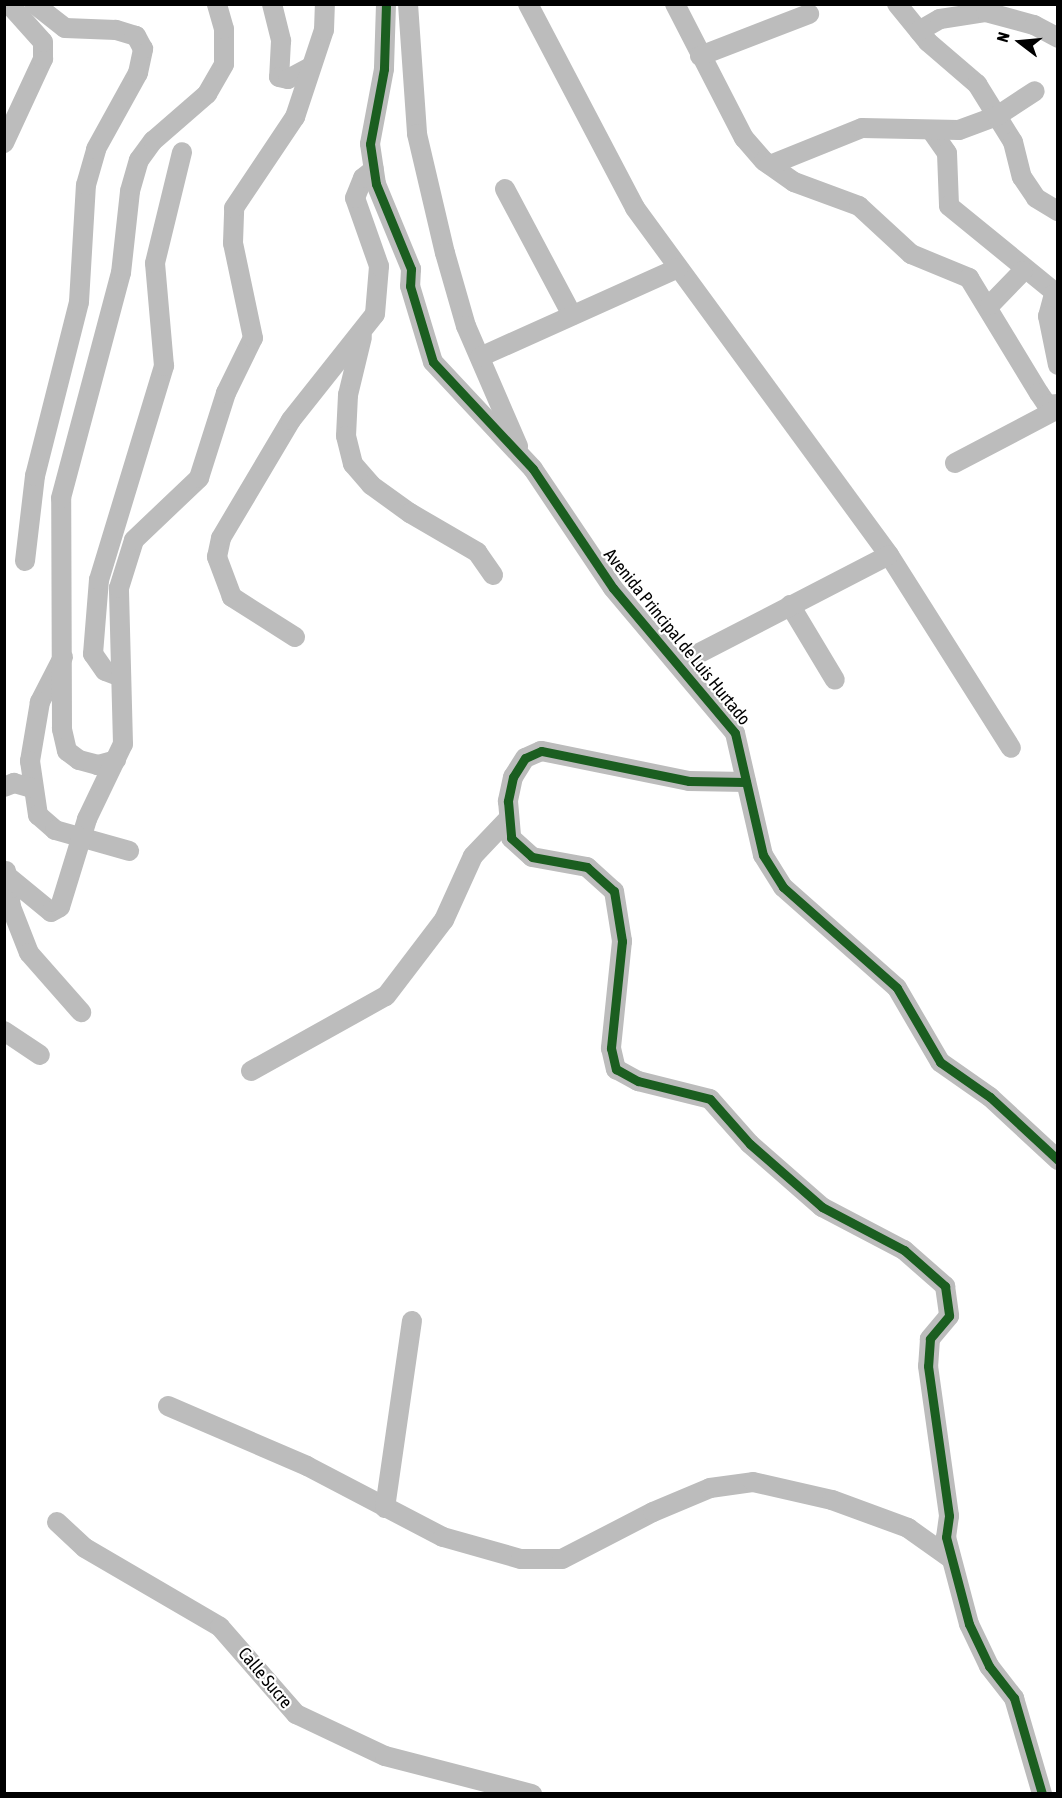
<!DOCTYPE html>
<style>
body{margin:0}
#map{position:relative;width:1062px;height:1798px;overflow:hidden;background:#fff;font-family:"Asap Condensed",sans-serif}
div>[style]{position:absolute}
.minor>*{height:20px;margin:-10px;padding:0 10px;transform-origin:10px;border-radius:10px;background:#bcbcbc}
.cycleway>*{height:9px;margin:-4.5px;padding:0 4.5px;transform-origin:4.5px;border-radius:4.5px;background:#1b5e20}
span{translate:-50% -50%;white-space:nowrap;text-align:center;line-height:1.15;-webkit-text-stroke:4.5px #fff;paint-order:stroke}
.street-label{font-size:18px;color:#000}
.frame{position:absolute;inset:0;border:6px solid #000;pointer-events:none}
.north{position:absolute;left:990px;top:12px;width:60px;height:60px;-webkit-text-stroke:4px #fff;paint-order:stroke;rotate:286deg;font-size:16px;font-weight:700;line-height:24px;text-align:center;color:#000}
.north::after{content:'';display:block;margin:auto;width:21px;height:27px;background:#000;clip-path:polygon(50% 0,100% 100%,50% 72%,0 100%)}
</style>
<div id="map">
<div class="minor">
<div style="left:272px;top:4px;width:38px;rotate:76deg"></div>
<div style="left:281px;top:41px;width:36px;rotate:93deg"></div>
<div style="left:279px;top:77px;width:9px;rotate:13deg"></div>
<div style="left:288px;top:79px;width:26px;rotate:-28deg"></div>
<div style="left:386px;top:4px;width:65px;rotate:91.8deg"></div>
<div style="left:384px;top:69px;width:76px;rotate:100.6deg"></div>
<div style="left:370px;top:144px;width:40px;rotate:81.5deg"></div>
<div style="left:376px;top:184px;width:92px;rotate:67.6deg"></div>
<div style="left:411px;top:269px;width:17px;rotate:93deg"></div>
<div style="left:410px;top:286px;width:79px;rotate:73.2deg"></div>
<div style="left:433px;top:362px;width:146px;rotate:46.9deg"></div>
<div style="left:533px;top:469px;width:143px;rotate:56.1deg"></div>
<div style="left:613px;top:588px;width:189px;rotate:49.9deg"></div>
<div style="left:735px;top:733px;width:125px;rotate:77.1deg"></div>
<div style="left:763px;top:855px;width:38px;rotate:58deg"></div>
<div style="left:783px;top:887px;width:152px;rotate:41.5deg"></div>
<div style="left:897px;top:988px;width:86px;rotate:59.8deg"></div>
<div style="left:940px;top:1062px;width:61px;rotate:35deg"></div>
<div style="left:990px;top:1097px;width:93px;rotate:42.8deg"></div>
<div style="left:408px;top:4px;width:130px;rotate:86deg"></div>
<div style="left:417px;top:134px;width:122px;rotate:76.8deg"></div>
<div style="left:445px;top:253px;width:76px;rotate:74deg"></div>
<div style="left:466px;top:326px;width:131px;rotate:66.6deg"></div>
<div style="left:528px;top:4px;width:230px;rotate:62.3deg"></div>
<div style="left:635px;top:208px;width:430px;rotate:53.8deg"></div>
<div style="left:889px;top:555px;width:228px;rotate:57.7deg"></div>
<div style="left:675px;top:4px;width:151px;rotate:62.8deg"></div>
<div style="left:744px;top:138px;width:30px;rotate:49deg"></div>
<div style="left:764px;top:161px;width:37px;rotate:35deg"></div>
<div style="left:794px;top:182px;width:69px;rotate:20.3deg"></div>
<div style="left:859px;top:206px;width:71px;rotate:42.7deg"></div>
<div style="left:911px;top:254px;width:63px;rotate:22.5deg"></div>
<div style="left:969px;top:278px;width:135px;rotate:58.7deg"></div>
<div style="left:1039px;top:393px;width:14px;rotate:56deg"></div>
<div style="left:1047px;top:405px;width:11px;rotate:-5deg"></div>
<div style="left:897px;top:4px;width:49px;rotate:50.8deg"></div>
<div style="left:928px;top:42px;width:65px;rotate:40.6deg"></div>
<div style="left:977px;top:84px;width:68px;rotate:58.2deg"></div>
<div style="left:1013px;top:142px;width:36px;rotate:76deg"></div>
<div style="left:1022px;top:177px;width:25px;rotate:56deg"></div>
<div style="left:1036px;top:198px;width:26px;rotate:31deg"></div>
<div style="left:919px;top:31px;width:24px;rotate:-30deg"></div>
<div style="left:940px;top:19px;width:47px;rotate:-8.7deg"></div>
<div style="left:986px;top:12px;width:50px;rotate:15.2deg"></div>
<div style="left:1034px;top:25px;width:27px;rotate:28deg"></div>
<div style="left:700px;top:56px;width:117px;rotate:-21.1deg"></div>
<div style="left:933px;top:133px;width:24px;rotate:55deg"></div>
<div style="left:947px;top:153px;width:53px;rotate:87.8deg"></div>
<div style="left:949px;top:206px;width:141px;rotate:39.2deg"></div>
<div style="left:4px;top:143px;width:93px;rotate:-65.1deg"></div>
<div style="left:43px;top:59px;width:17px;rotate:-90deg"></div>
<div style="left:43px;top:42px;width:51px;rotate:-131.8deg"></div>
<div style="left:770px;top:165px;width:99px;rotate:-21.9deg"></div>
<div style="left:862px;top:128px;width:97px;rotate:1.2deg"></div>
<div style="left:959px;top:130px;width:40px;rotate:-20.2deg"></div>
<div style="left:997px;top:116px;width:45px;rotate:-33.3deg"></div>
<div style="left:505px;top:189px;width:143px;rotate:62deg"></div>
<div style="left:1054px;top:294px;width:23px;rotate:105deg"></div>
<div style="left:1048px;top:316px;width:50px;rotate:78.5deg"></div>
<div style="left:990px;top:305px;width:47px;rotate:-45.9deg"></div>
<div style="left:362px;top:337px;width:60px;rotate:103.6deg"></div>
<div style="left:348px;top:395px;width:41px;rotate:92.8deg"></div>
<div style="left:346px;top:436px;width:29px;rotate:76deg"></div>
<div style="left:353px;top:464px;width:28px;rotate:49deg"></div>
<div style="left:371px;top:485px;width:48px;rotate:35.7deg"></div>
<div style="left:410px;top:513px;width:78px;rotate:30.2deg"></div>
<div style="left:477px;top:552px;width:28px;rotate:55deg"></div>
<div style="left:480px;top:357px;width:217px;rotate:-24.2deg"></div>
<div style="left:955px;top:463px;width:116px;rotate:-27.7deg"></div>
<div style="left:25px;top:561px;width:86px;rotate:-83.3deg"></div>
<div style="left:35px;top:476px;width:179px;rotate:-75.8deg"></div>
<div style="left:79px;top:302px;width:117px;rotate:-86.6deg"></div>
<div style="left:86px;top:185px;width:37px;rotate:-74deg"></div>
<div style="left:96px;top:149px;width:87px;rotate:-61.1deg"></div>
<div style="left:138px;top:73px;width:25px;rotate:-78deg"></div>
<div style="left:143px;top:49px;width:15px;rotate:-118deg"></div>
<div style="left:136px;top:36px;width:21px;rotate:-163deg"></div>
<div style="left:116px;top:30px;width:51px;rotate:-177.8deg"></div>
<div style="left:65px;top:28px;width:39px;rotate:-142deg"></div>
<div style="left:790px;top:605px;width:87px;rotate:59deg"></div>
<div style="left:295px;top:637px;width:75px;rotate:-147.6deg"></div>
<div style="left:232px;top:597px;width:43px;rotate:-110.6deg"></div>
<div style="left:217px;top:557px;width:19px;rotate:-78deg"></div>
<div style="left:221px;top:538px;width:137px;rotate:-59.3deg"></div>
<div style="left:291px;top:420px;width:135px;rotate:-51.6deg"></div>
<div style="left:375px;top:314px;width:48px;rotate:-85.2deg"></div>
<div style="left:379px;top:266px;width:72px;rotate:-109.4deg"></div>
<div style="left:355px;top:198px;width:22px;rotate:-68deg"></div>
<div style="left:363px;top:178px;width:14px;rotate:-39deg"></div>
<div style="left:63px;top:657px;width:51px;rotate:117.1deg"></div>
<div style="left:40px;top:702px;width:60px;rotate:99.6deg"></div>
<div style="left:30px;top:761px;width:55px;rotate:81.6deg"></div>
<div style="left:38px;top:815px;width:23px;rotate:41deg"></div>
<div style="left:55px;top:830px;width:77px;rotate:15.8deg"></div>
<div style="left:680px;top:663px;width:235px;rotate:-27.3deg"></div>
<div style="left:121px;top:677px;width:17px;rotate:-159deg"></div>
<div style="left:105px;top:671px;width:21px;rotate:-125deg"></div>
<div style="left:93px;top:654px;width:74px;rotate:-85.4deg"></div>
<div style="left:99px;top:580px;width:224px;rotate:-73.1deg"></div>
<div style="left:164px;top:366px;width:103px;rotate:-95deg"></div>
<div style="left:155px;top:263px;width:114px;rotate:-76.3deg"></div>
<div style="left:116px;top:760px;width:19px;rotate:164deg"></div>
<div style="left:98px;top:765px;width:20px;rotate:-165deg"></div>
<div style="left:79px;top:760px;width:15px;rotate:-143deg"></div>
<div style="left:67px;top:751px;width:23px;rotate:-103deg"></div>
<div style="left:62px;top:729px;width:231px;rotate:-90.2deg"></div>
<div style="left:61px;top:498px;width:233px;rotate:-75.1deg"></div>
<div style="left:121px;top:273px;width:82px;rotate:-83.7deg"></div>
<div style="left:130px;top:191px;width:32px;rotate:-74deg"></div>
<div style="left:139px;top:160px;width:24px;rotate:-54deg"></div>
<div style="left:153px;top:141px;width:72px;rotate:-41deg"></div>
<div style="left:207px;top:94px;width:34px;rotate:-60deg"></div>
<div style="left:224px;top:64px;width:35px;rotate:-90deg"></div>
<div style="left:224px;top:29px;width:26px;rotate:-106deg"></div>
<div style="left:746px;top:782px;width:57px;rotate:-179deg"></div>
<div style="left:689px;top:781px;width:151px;rotate:-168.5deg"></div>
<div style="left:541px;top:751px;width:17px;rotate:156deg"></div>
<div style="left:525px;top:758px;width:22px;rotate:122deg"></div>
<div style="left:513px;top:777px;width:25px;rotate:102deg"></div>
<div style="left:508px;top:801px;width:37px;rotate:85deg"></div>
<div style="left:511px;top:838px;width:28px;rotate:42deg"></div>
<div style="left:532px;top:857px;width:56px;rotate:10.3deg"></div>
<div style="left:587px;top:867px;width:36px;rotate:42deg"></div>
<div style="left:614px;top:891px;width:51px;rotate:80.9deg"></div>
<div style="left:622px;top:941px;width:108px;rotate:95.9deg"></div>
<div style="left:611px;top:1048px;width:22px;rotate:77deg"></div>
<div style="left:616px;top:1069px;width:25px;rotate:29deg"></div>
<div style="left:638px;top:1081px;width:74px;rotate:14deg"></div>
<div style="left:710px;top:1099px;width:60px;rotate:48.4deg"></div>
<div style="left:750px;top:1144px;width:96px;rotate:41.2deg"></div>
<div style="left:822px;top:1207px;width:93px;rotate:27.7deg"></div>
<div style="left:904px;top:1250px;width:55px;rotate:41.3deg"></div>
<div style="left:945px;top:1286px;width:30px;rotate:82deg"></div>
<div style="left:949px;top:1316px;width:30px;rotate:130deg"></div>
<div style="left:930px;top:1339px;width:27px;rotate:94deg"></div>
<div style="left:928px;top:1366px;width:151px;rotate:82deg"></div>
<div style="left:949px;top:1516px;width:21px;rotate:98deg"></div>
<div style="left:946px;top:1537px;width:90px;rotate:75.2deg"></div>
<div style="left:969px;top:1624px;width:47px;rotate:64.5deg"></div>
<div style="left:989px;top:1666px;width:41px;rotate:52deg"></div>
<div style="left:1014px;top:1698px;width:100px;rotate:73.7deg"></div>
<div style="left:4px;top:787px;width:11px;rotate:-22deg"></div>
<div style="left:14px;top:783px;width:19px;rotate:16deg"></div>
<div style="left:6px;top:871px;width:36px;rotate:82deg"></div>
<div style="left:11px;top:907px;width:49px;rotate:68.6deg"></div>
<div style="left:29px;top:953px;width:79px;rotate:48.6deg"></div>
<div style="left:6px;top:875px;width:58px;rotate:39.4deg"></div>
<div style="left:51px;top:912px;width:10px;rotate:-29deg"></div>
<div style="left:60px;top:907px;width:92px;rotate:-72.9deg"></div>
<div style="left:87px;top:819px;width:83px;rotate:-64.4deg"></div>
<div style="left:123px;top:744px;width:156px;rotate:-91.5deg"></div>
<div style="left:119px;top:588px;width:50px;rotate:-72.6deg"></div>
<div style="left:134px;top:540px;width:90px;rotate:-43.6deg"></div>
<div style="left:199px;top:478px;width:89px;rotate:-72.4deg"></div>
<div style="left:226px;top:393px;width:61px;rotate:-63.9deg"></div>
<div style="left:253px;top:338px;width:97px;rotate:-101.9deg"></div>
<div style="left:233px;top:243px;width:35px;rotate:-88deg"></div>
<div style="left:234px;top:208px;width:110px;rotate:-56.2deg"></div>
<div style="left:295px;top:117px;width:92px;rotate:-71.6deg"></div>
<div style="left:324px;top:30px;width:26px;rotate:-88deg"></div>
<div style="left:4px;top:1031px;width:43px;rotate:33.7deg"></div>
<div style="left:251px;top:1071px;width:154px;rotate:-29.1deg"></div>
<div style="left:386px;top:996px;width:96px;rotate:-52.7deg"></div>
<div style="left:444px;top:920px;width:70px;rotate:-65.6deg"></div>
<div style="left:473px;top:856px;width:52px;rotate:-46.5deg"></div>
<div style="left:168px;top:1406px;width:151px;rotate:23.3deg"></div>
<div style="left:307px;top:1466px;width:153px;rotate:27.6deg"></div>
<div style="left:443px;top:1537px;width:81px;rotate:15.8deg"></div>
<div style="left:521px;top:1559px;width:41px"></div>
<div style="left:562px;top:1559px;width:102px;rotate:-27.3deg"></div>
<div style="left:653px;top:1512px;width:62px;rotate:-22.8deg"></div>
<div style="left:710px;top:1488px;width:43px;rotate:-7.9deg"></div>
<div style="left:753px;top:1482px;width:81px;rotate:12.8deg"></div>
<div style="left:832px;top:1500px;width:81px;rotate:20.2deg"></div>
<div style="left:908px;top:1528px;width:52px;rotate:35.5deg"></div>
<div style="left:385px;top:1508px;width:189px;rotate:-81.8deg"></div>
<div style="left:57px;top:1522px;width:38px;rotate:43deg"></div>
<div style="left:85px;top:1548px;width:156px;rotate:30.3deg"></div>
<div style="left:220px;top:1627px;width:116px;rotate:48.9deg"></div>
<div style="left:296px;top:1714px;width:98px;rotate:25.3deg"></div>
<div style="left:385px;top:1756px;width:152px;rotate:14.5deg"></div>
</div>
<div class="cycleway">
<div style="left:386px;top:4px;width:65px;rotate:91.8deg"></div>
<div style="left:384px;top:69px;width:76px;rotate:100.6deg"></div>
<div style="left:370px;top:144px;width:40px;rotate:81.5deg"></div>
<div style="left:376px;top:184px;width:92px;rotate:67.6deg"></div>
<div style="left:411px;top:269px;width:17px;rotate:93deg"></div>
<div style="left:410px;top:286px;width:79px;rotate:73.2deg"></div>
<div style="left:433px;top:362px;width:146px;rotate:46.9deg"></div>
<div style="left:533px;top:469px;width:143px;rotate:56.1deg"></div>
<div style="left:613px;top:588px;width:189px;rotate:49.9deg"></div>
<div style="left:735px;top:733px;width:125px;rotate:77.1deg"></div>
<div style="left:763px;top:855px;width:38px;rotate:58deg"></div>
<div style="left:783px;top:887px;width:152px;rotate:41.5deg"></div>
<div style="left:897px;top:988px;width:86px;rotate:59.8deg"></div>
<div style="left:940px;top:1062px;width:61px;rotate:35deg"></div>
<div style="left:990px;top:1097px;width:93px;rotate:42.8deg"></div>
<div style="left:746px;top:782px;width:57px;rotate:-179deg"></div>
<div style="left:689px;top:781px;width:151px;rotate:-168.5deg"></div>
<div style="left:541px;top:751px;width:17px;rotate:156deg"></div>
<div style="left:525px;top:758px;width:22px;rotate:122deg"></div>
<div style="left:513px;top:777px;width:25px;rotate:102deg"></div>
<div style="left:508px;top:801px;width:37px;rotate:85deg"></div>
<div style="left:511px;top:838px;width:28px;rotate:42deg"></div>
<div style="left:532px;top:857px;width:56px;rotate:10.3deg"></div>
<div style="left:587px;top:867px;width:36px;rotate:42deg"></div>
<div style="left:614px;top:891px;width:51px;rotate:80.9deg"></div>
<div style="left:622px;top:941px;width:108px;rotate:95.9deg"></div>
<div style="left:611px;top:1048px;width:22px;rotate:77deg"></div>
<div style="left:616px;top:1069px;width:25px;rotate:29deg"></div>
<div style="left:638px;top:1081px;width:74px;rotate:14deg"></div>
<div style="left:710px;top:1099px;width:60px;rotate:48.4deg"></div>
<div style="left:750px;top:1144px;width:96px;rotate:41.2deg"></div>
<div style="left:822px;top:1207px;width:93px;rotate:27.7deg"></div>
<div style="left:904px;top:1250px;width:55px;rotate:41.3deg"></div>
<div style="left:945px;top:1286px;width:30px;rotate:82deg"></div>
<div style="left:949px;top:1316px;width:30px;rotate:130deg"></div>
<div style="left:930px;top:1339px;width:27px;rotate:94deg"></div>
<div style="left:928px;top:1366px;width:151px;rotate:82deg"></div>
<div style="left:949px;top:1516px;width:21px;rotate:98deg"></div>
<div style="left:946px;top:1537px;width:90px;rotate:75.2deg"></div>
<div style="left:969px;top:1624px;width:47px;rotate:64.5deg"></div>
<div style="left:989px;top:1666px;width:41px;rotate:52deg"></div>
<div style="left:1014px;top:1698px;width:100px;rotate:73.7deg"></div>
</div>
<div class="street-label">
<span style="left:677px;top:637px;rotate:51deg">Avenida Principal de Luis Hurtado</span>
<span style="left:265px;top:1678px;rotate:50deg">Calle Sucre</span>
</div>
<div class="frame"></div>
<div class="north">N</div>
</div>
